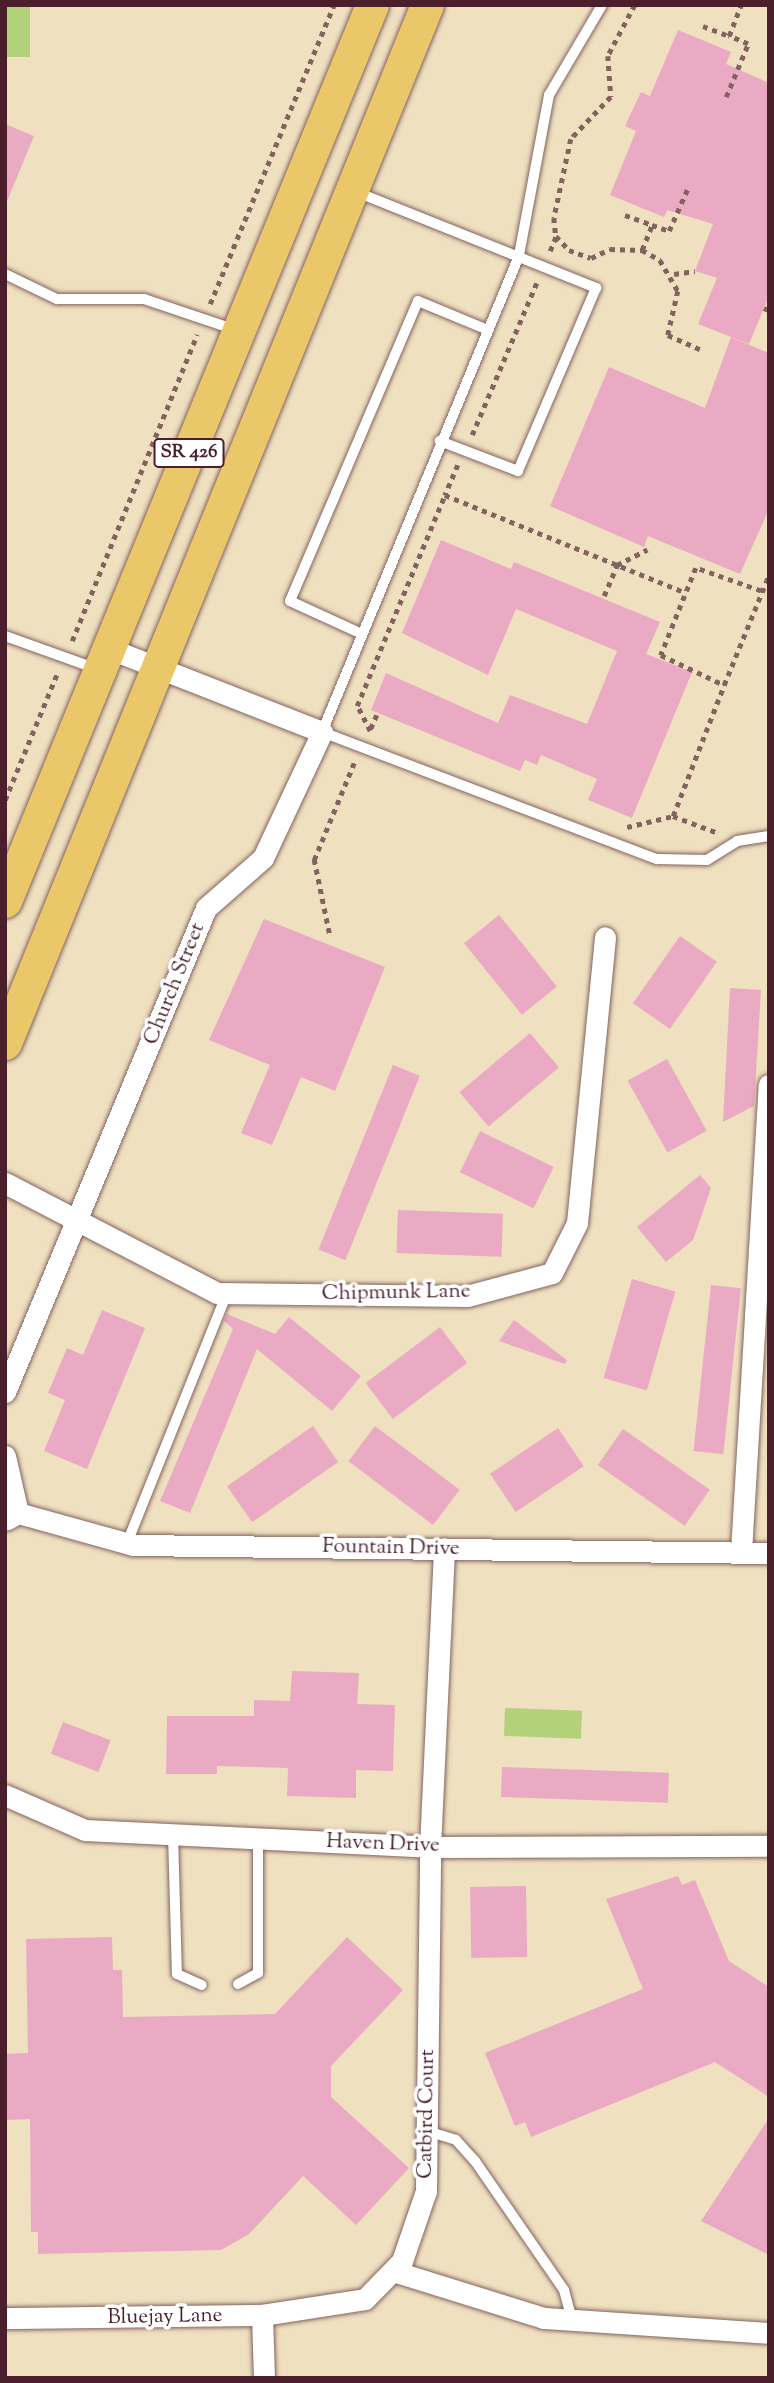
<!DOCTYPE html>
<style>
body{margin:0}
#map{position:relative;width:774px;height:2383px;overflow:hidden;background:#efe0c0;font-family:"Sorts Mill Goudy",serif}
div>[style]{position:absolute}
.green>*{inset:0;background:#b2d178;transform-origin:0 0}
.building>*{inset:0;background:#eaaac3;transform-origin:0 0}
.path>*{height:4.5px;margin-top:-2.25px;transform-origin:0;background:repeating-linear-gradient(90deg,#84635f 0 5px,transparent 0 10px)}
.roads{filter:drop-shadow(0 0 2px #84635f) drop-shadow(0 0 2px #84635f)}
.service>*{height:10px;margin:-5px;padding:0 5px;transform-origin:5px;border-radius:5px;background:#fff}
.minor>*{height:21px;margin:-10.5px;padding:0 10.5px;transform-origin:10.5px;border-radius:10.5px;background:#fff}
.primary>*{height:33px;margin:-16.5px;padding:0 16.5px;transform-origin:16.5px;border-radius:16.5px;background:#eac769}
span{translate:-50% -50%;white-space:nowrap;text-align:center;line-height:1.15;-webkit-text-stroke:7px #fff;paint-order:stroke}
.shield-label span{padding:2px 5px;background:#fff;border:2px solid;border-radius:5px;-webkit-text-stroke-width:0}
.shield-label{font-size:19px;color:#4a1f2b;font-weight:700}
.street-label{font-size:21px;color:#4a1f2b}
.frame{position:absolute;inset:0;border:7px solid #4a1f2b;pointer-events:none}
</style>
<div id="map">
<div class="green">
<div style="left:5px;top:5px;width:25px;height:52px"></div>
<div style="left:505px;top:1708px;width:77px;height:28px;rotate:2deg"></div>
</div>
<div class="building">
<div style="clip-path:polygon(678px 30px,731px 52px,726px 64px,769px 83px,769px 296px,749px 344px,698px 324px,717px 278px,695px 271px,713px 224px,667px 210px,664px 217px,610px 195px,636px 131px,625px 126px,641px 92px,650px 96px)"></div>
<div style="clip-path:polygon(5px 124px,34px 136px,6px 204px,5px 204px)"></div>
<div style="clip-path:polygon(731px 337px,769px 353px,769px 509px,740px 574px,648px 536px,644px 547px,550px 506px,609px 367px,705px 408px)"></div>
<div style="clip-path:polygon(441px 540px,511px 569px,514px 562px,660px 622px,646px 654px,692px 672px,632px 818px,588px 800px,597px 779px,541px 755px,537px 765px,525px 760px,520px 771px,371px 710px,386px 673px,498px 723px,510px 695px,587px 724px,617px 651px,516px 609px,488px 675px,402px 633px)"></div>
<div style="left:499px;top:915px;width:92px;height:45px;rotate:51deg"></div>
<div style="clip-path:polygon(264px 919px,385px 967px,335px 1091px,301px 1077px,272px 1145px,241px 1133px,270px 1065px,209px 1040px)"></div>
<div style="left:680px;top:936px;width:45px;height:82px;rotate:35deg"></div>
<div style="clip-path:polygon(730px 988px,761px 990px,754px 1106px,723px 1122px)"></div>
<div style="left:530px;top:1033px;width:45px;height:92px;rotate:50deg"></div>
<div style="left:667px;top:1059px;width:82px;height:45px;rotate:61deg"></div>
<div style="left:393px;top:1065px;width:29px;height:199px;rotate:22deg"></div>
<div style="left:480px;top:1131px;width:82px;height:46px;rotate:26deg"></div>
<div style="clip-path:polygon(700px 1175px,711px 1188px,693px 1240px,666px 1262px,637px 1227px)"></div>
<div style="left:398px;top:1210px;width:105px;height:43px;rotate:2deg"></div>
<div style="left:632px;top:1279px;width:45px;height:103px;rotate:16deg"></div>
<div style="left:711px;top:1285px;width:30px;height:167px;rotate:6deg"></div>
<div style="clip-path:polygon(102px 1310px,145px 1328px,87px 1469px,44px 1451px,65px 1400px,48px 1393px,67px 1348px,83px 1355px)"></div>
<div style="clip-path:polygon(227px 1314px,275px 1334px,289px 1317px,361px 1376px,332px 1411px,257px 1349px,190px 1513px,160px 1501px,233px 1329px,224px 1321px)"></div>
<div style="clip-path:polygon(514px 1320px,567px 1360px,565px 1364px,499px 1341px)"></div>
<div style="left:440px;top:1327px;width:45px;height:93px;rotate:53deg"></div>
<div style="left:313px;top:1426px;width:44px;height:105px;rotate:55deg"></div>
<div style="left:375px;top:1426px;width:106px;height:44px;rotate:37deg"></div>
<div style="left:558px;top:1428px;width:46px;height:82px;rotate:56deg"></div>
<div style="left:623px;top:1429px;width:106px;height:44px;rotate:35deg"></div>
<div style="clip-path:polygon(292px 1671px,359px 1673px,357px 1704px,395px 1705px,393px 1771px,356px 1770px,356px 1798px,287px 1796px,288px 1768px,217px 1766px,217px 1774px,166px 1774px,167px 1716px,254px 1716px,254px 1700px,290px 1701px)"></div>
<div style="left:63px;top:1722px;width:51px;height:34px;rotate:21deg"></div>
<div style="left:502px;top:1767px;width:167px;height:30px;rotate:2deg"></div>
<div style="clip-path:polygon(678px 1876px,682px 1885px,695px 1880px,729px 1961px,769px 1987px,769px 2097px,715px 2062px,531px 2137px,525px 2122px,515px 2126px,485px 2053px,643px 1989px,606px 1899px)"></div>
<div style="left:526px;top:1886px;width:71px;height:56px;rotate:89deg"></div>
<div style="clip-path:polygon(112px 1937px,113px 1970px,122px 1970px,123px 2017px,275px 2014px,347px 1937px,403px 1990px,331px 2066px,331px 2097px,409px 2168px,356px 2225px,303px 2176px,249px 2234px,221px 2250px,38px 2254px,38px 2232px,31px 2232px,30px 2119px,5px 2120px,5px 2054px,28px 2053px,26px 1939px)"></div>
<div style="clip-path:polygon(769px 2118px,769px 2255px,701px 2221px)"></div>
</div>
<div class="path">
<div style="left:635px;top:5px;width:58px;rotate:117.9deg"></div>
<div style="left:608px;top:56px;width:41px;rotate:85.8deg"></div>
<div style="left:611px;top:97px;width:58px;rotate:133.6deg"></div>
<div style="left:571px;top:139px;width:81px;rotate:102.1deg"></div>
<div style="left:554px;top:218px;width:18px;rotate:84deg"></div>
<div style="left:556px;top:236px;width:19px;rotate:47deg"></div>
<div style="left:569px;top:250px;width:23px;rotate:20deg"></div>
<div style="left:591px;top:258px;width:21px;rotate:-25deg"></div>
<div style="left:610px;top:249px;width:32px;rotate:2deg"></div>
<div style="left:642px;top:250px;width:21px;rotate:29deg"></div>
<div style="left:660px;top:260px;width:36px;rotate:60deg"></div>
<div style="left:678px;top:291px;width:45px;rotate:102.8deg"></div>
<div style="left:668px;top:335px;width:35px;rotate:24deg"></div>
<div style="left:703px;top:26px;width:28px;rotate:21deg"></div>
<div style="left:726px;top:97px;width:57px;rotate:-67.5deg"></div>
<div style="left:748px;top:44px;width:21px;rotate:-157deg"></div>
<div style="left:729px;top:36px;width:33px;rotate:-69deg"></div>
<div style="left:625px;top:215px;width:29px;rotate:20deg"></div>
<div style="left:642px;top:250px;width:27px;rotate:-68deg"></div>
<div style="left:652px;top:225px;width:18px;rotate:19deg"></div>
<div style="left:669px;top:231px;width:47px;rotate:-66.2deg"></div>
<div style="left:550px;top:251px;width:16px;rotate:-68deg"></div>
<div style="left:674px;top:274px;width:21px;rotate:-8deg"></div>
<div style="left:210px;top:304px;width:324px;rotate:-67.5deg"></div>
<div style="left:764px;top:308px;width:5px;rotate:22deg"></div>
<div style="left:472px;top:435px;width:166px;rotate:-67deg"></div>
<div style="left:458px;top:465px;width:33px;rotate:113deg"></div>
<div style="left:445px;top:495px;width:260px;rotate:22.1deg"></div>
<div style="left:761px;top:591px;width:69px;rotate:-160.5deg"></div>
<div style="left:696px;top:568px;width:94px;rotate:111.9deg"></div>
<div style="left:661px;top:655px;width:70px;rotate:25.5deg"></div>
<div style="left:724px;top:685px;width:119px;rotate:-67.8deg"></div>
<div style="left:604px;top:596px;width:34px;rotate:-67deg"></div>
<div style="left:617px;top:565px;width:34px;rotate:-27deg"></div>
<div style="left:72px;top:641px;width:331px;rotate:-67.8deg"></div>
<div style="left:377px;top:715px;width:17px;rotate:114deg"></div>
<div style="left:370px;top:731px;width:28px;rotate:-117deg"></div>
<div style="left:357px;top:706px;width:229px;rotate:-67.4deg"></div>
<div style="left:5px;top:800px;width:136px;rotate:-67.6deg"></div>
<div style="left:673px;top:816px;width:48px;rotate:20.7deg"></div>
<div style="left:627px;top:827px;width:47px;rotate:-13.4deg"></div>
<div style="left:673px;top:816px;width:141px;rotate:-68.7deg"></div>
<div style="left:329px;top:933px;width:75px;rotate:-101.6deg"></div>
<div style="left:314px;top:860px;width:105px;rotate:-67.6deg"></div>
</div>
<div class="roads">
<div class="service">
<div style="left:602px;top:5px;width:104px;rotate:120.5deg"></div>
<div style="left:549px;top:95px;width:164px;rotate:100.6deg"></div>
<div style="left:519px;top:256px;width:515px;rotate:112.48deg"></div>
<div style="left:322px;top:732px;width:358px;rotate:20.8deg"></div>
<div style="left:657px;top:859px;width:50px;rotate:1.1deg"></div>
<div style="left:707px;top:860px;width:36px;rotate:-32deg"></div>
<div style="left:737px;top:841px;width:32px;rotate:-9deg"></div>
<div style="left:354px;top:191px;width:261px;rotate:21.8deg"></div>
<div style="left:596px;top:288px;width:199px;rotate:113.1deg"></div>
<div style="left:518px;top:471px;width:84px;rotate:-159deg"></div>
<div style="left:5px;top:274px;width:58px;rotate:25.7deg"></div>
<div style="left:57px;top:299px;width:87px"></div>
<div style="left:144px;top:299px;width:97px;rotate:18.6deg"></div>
<div style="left:362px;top:634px;width:79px;rotate:-155.4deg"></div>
<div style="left:290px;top:601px;width:326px;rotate:-66.9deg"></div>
<div style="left:418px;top:301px;width:76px;rotate:22.5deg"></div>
<div style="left:5px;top:636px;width:98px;rotate:19.7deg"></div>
<div style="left:127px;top:1543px;width:269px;rotate:-68.2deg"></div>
<div style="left:173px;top:1834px;width:140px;rotate:88.4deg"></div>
<div style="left:177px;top:1974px;width:27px;rotate:24deg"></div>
<div style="left:238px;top:1984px;width:23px;rotate:-29deg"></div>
<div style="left:258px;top:1973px;width:135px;rotate:-90deg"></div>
<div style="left:427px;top:2131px;width:30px;rotate:17deg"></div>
<div style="left:456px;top:2140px;width:28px;rotate:48deg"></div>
<div style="left:475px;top:2161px;width:157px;rotate:55.4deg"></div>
<div style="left:564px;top:2290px;width:31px;rotate:75deg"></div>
</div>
<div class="minor">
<div style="left:5px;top:1183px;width:239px;rotate:27.4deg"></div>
<div style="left:217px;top:1293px;width:250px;rotate:0.7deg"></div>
<div style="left:467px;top:1296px;width:88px;rotate:-15.1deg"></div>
<div style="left:552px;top:1273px;width:56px;rotate:-63.4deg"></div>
<div style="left:577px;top:1223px;width:287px;rotate:-84.4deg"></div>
<div style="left:5px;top:1392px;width:524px;rotate:-67.45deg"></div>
<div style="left:206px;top:908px;width:76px;rotate:-41.3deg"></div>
<div style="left:263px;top:858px;width:139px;rotate:-64.9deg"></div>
<div style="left:322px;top:732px;width:230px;rotate:-158.6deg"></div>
<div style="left:5px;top:1456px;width:58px;rotate:77.2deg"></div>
<div style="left:18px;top:1513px;width:13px;rotate:151deg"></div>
<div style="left:18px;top:1513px;width:119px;rotate:15.5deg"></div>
<div style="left:133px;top:1545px;width:636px;rotate:0.72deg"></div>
<div style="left:741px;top:1552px;width:468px;rotate:-86.6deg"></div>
<div style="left:5px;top:1795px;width:87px;rotate:23.6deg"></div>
<div style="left:85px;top:1830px;width:345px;rotate:2.8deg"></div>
<div style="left:430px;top:1847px;width:339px;rotate:-0.2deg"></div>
<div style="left:393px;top:2271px;width:158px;rotate:17.3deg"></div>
<div style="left:544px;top:2318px;width:225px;rotate:3.8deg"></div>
<div style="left:262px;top:2315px;width:104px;rotate:-8.8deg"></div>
<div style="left:365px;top:2299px;width:53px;rotate:-45.8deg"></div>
<div style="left:402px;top:2261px;width:74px;rotate:-71.1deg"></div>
<div style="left:426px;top:2191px;width:344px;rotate:-89.3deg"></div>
<div style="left:430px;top:1847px;width:299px;rotate:-87.3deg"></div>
<div style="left:5px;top:2318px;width:257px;rotate:-0.7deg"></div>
<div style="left:262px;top:2315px;width:63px;rotate:88.2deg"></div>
</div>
<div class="primary">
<div style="left:5px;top:901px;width:968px;rotate:-67.73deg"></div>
<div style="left:5px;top:1043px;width:1121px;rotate:-67.88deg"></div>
</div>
</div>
<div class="shield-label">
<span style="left:189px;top:453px">SR 426</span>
</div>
<div class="street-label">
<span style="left:175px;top:984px;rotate:-68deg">Church Street</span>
<span style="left:396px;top:1293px;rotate:-1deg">Chipmunk Lane</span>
<span style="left:391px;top:1548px;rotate:1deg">Fountain Drive</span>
<span style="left:383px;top:1844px;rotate:2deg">Haven Drive</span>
<span style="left:427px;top:2114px;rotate:-89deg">Catbird Court</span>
<span style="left:165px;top:2317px;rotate:-1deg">Bluejay Lane</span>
</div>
<div class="frame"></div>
</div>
